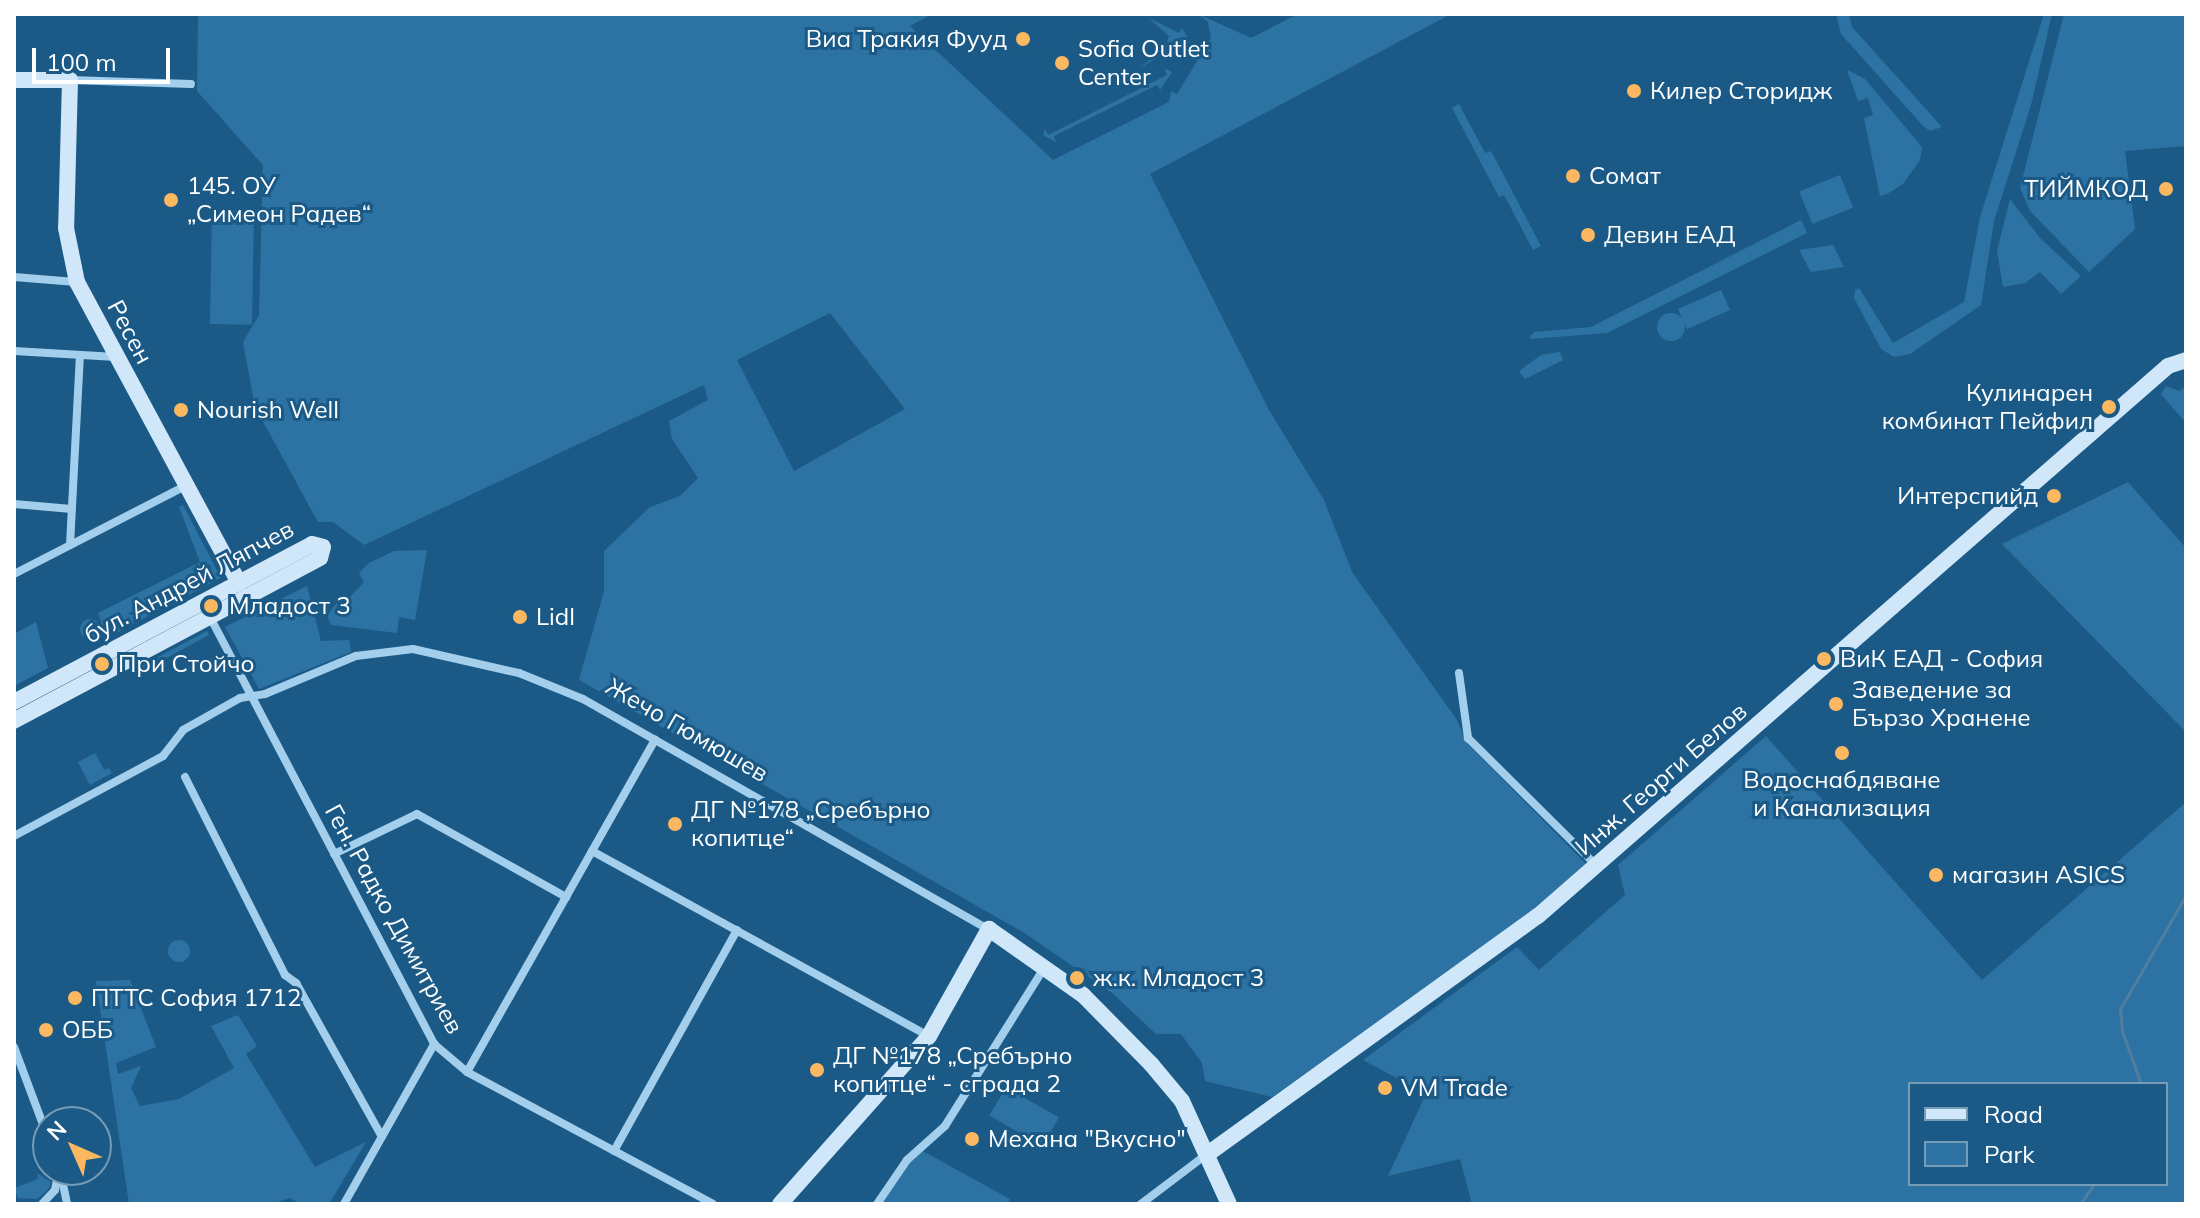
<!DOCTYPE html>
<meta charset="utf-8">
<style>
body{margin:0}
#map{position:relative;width:2200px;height:1218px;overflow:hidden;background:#1b5a86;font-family:Mulish,sans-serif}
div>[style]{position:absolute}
.green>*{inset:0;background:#2c73a3;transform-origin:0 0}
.round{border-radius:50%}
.stream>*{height:3px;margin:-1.5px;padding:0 1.5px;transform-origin:1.5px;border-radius:1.5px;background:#517e9d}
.street>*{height:8px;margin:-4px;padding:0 4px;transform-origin:4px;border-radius:4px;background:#a3cfec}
.secondary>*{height:16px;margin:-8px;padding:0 8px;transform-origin:8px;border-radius:8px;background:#cfe7f8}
.dots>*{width:22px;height:22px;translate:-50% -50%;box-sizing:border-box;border:4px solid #1b5a86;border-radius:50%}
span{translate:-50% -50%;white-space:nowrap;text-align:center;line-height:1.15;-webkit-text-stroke:6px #1b5a86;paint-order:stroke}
.poi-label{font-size:24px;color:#fff}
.right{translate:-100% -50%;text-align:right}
.left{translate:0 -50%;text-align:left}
.street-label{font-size:24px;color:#fff}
.frame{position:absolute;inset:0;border:16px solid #fff;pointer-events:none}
.legend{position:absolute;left:1908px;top:1082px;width:260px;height:104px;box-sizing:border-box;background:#1b5a86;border:2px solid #769cb6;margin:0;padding:10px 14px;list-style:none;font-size:24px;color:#fff}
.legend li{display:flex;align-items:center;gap:16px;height:40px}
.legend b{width:40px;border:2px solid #769cb6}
.north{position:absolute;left:32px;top:1106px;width:80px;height:80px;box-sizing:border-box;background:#1b5a86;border:2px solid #769cb6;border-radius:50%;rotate:315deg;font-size:22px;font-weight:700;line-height:32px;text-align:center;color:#fff}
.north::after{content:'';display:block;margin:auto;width:28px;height:36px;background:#fcb860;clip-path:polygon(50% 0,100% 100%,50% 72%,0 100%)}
.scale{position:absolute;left:32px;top:48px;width:138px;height:36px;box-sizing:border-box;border:4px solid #fff;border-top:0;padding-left:10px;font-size:24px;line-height:28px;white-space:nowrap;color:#fff;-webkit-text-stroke:6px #1b5a86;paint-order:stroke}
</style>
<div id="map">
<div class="green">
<div style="clip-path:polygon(evenodd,198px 14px,932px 14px,910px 26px,1053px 160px,1169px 102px,1171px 91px,1177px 94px,1211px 38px,1208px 22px,1198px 14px,1251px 38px,1298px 14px,1451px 14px,1150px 174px,1269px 410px,1324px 500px,1352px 572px,1457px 720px,1467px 743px,1588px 866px,1540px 907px,1272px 1097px,1205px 1081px,1202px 1063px,1181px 1034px,1156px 1034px,1112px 993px,1023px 932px,579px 680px,604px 591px,604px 551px,650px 507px,680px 496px,698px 478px,672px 439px,669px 421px,708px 400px,704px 385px,364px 545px,333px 522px,318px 522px,255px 407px,243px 342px,259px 315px,263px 165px,197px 91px,198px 14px,830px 313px,905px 409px,794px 471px,737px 360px,830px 313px)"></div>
<div style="clip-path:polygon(1836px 14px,1849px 14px,1852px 27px,1942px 127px,1930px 131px,1923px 126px,1841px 34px)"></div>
<div style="clip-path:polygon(2044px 14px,2052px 14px,2031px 105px,1994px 221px,1981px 305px,1910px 354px,1894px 357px,1881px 349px,1854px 298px,1855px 290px,1859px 288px,1893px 343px,1964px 302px,1980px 217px)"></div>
<div style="clip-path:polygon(2064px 14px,2186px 14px,2186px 146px,2125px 151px,2135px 229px,2089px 272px,2030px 211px,2020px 188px)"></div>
<div style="clip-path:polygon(1149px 18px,1179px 33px,1182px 28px,1188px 38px,1137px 70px,1165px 48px,1169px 36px)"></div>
<div style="clip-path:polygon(1164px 68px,1172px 72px,1160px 90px,1157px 85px,1054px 136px,1056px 142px,1043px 135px,1045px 129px,1048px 135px,1167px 75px)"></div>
<div style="clip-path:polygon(1847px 70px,1865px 79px,1922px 147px,1920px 160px,1903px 184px,1887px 194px,1880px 196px,1864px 118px,1873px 115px,1868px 98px,1858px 101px)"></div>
<div style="clip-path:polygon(1459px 104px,1485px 153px,1491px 151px,1541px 246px,1533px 250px,1504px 195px,1499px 197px,1452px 108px)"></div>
<div style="left:1840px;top:175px;width:35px;height:44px;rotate:68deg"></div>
<div style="clip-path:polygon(2010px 199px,2040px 238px,2081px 276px,2061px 294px,2040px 272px,2025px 283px,2003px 287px,1997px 251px)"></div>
<div style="left:212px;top:210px;width:42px;height:114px;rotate:1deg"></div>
<div style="clip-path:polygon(1801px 220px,1807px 233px,1607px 333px,1529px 339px,1534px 332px,1591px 327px)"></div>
<div style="clip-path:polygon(1833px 245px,1844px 267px,1811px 272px,1799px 250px)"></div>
<div style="left:1721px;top:290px;width:22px;height:47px;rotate:66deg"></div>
<div class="round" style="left:1657px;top:313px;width:28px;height:28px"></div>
<div style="clip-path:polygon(1560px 352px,1563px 360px,1525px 379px,1519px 371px,1541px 355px)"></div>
<div style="clip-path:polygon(2166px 386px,2179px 391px,2186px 386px,2186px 423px,2161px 394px)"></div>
<div style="clip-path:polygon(2128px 482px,2186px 548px,2186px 732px,2002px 544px)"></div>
<div style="clip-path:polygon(183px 505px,221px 578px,118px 632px,105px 634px,98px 613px,200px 562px,179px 507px)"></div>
<div style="clip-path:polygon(427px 550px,415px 620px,399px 617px,397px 633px,331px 625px,327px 616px,341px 597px,349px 598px,364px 582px,359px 573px,369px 563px,394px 551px)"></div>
<div style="clip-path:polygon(307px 586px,321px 641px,349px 640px,351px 652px,259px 689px,225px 627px)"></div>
<div class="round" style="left:80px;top:619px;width:20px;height:20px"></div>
<div style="clip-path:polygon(36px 622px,48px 668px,14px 686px,14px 634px)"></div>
<div style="clip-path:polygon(207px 631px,209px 635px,139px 673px,139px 667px)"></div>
<div style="clip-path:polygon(evenodd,1766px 736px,1982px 980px,2186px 802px,2186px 1204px,1472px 1204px,1460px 1159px,1388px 1176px,1426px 1094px,1363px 1060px,1517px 947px,1539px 970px,1625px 895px,1618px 865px,1766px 736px,1910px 1084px,2166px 1084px,2166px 1184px,1910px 1184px,1910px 1084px)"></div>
<div style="clip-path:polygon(95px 753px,104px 770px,109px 768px,112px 773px,90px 785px,78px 762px)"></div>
<div class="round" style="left:168px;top:940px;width:22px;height:22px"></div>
<div style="clip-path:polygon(130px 980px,156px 1047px,116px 1063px,118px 1074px,141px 1066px,131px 1088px,140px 1106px,179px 1099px,234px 1068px,211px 1026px,238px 1015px,257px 1046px,246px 1054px,315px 1167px,366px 1142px,329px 1204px,301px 1204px,290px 1198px,271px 1204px,129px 1204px,96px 981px)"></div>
<div style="left:1006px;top:1087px;width:61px;height:33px;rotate:30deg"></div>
<div style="clip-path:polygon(919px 1149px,1010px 1199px,1007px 1204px,877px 1204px)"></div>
<div style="clip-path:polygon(37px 1173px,51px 1182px,48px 1190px,37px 1199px,18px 1198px,14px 1188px,38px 1179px)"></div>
</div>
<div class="stream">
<div style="left:2141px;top:1084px;width:56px;rotate:-109.7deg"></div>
<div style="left:2122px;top:1031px;width:22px;rotate:-95deg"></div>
<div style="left:2120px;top:1009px;width:132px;rotate:-59.9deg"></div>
<div style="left:2080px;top:1204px;width:24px;rotate:-55deg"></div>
</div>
<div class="street">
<div style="left:70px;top:80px;width:121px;rotate:1.9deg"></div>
<div style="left:14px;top:277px;width:62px;rotate:4.6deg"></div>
<div style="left:14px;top:351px;width:102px;rotate:3.4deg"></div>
<div style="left:14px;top:504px;width:58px;rotate:4.9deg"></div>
<div style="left:70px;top:545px;width:190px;rotate:-87deg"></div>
<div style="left:14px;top:574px;width:195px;rotate:-27.2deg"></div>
<div style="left:210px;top:617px;width:482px;rotate:62.3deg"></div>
<div style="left:434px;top:1044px;width:43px;rotate:40.3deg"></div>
<div style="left:467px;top:1072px;width:279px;rotate:28.2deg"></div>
<div style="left:1459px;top:673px;width:66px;rotate:82.1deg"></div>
<div style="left:1468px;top:738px;width:182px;rotate:44.8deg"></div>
<div style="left:185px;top:777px;width:222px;rotate:63.2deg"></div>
<div style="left:285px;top:975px;width:14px;rotate:36deg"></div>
<div style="left:296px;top:983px;width:176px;rotate:60.8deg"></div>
<div style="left:14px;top:836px;width:169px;rotate:-28.2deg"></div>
<div style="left:163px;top:756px;width:33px;rotate:-52deg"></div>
<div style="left:183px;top:730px;width:65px;rotate:-29.3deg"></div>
<div style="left:240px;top:698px;width:25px;rotate:-9deg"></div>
<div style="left:265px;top:694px;width:99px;rotate:-22.7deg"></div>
<div style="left:356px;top:656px;width:57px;rotate:-7deg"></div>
<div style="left:413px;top:649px;width:109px;rotate:12.8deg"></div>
<div style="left:519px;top:673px;width:69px;rotate:22.1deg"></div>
<div style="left:583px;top:699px;width:466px;rotate:29.6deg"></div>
<div style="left:592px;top:851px;width:384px;rotate:28.8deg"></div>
<div style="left:334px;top:854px;width:92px;rotate:-25.7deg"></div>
<div style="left:417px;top:814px;width:171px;rotate:29.1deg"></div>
<div style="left:14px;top:1047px;width:97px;rotate:69.5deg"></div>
<div style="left:467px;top:1072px;width:382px;rotate:-60.5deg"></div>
<div style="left:614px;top:1151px;width:253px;rotate:-60.9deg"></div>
<div style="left:61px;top:1175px;width:30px;rotate:78deg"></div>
<div style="left:42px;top:1204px;width:19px;rotate:-47deg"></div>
<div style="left:55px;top:1190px;width:20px;rotate:-79deg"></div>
<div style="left:344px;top:1204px;width:184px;rotate:-60.6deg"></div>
<div style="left:877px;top:1204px;width:53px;rotate:-55.7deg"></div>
<div style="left:907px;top:1160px;width:51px;rotate:-41.8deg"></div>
<div style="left:945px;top:1126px;width:186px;rotate:-57.9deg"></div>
<div style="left:1141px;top:1204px;width:83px;rotate:-37.1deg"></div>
</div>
<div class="secondary">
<div style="left:14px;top:80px;width:56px"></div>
<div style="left:70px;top:80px;width:148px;rotate:91.5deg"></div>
<div style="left:66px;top:228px;width:55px;rotate:78.5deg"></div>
<div style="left:77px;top:282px;width:342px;rotate:61.7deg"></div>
<div style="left:14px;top:702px;width:337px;rotate:-27.9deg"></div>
<div style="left:312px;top:544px;width:11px;rotate:15deg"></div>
<div style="left:323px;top:547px;width:11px;rotate:105deg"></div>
<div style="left:320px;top:558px;width:347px;rotate:152deg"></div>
<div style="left:1209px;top:1153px;width:405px;rotate:-35.8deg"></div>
<div style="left:1538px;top:916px;width:836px;rotate:-41.12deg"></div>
<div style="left:2168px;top:366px;width:19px;rotate:-18deg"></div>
<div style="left:780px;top:1204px;width:225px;rotate:-48.4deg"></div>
<div style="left:929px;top:1036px;width:123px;rotate:-60.7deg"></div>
<div style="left:989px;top:929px;width:115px;rotate:35.1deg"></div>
<div style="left:1083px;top:995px;width:97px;rotate:45.4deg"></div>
<div style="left:1151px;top:1064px;width:48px;rotate:50deg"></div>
<div style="left:1182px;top:1101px;width:113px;rotate:65.5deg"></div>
</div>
<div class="dots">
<div style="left:1023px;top:39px;background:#fcb860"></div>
<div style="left:1062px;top:63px;background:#fcb860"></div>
<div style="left:1634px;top:91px;background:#fcb860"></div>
<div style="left:1573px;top:176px;background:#fcb860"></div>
<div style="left:2166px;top:189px;background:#fcb860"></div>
<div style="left:171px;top:200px;background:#fcb860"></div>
<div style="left:1588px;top:235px;background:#fcb860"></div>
<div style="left:2109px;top:407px;background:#fcb860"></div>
<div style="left:181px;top:410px;background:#fcb860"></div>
<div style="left:2054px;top:496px;background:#fcb860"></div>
<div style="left:211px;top:606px;background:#fcb860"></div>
<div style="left:520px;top:617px;background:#fcb860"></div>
<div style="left:1824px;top:659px;background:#fcb860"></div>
<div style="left:102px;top:664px;background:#fcb860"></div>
<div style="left:1836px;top:704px;background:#fcb860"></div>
<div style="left:1842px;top:753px;background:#fcb860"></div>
<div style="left:675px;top:824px;background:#fcb860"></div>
<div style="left:1936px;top:875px;background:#fcb860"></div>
<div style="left:1077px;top:978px;background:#fcb860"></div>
<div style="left:75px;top:998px;background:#fcb860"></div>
<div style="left:46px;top:1030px;background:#fcb860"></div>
<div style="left:817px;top:1070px;background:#fcb860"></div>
<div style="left:1385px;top:1088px;background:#fcb860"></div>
<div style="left:972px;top:1139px;background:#fcb860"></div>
</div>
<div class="poi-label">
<span class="right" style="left:1007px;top:39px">Виа Тракия Фууд</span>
<span class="left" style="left:1078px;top:63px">Sofia Outlet<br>Center</span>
<span class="left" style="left:1650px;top:91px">Килер Сторидж</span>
<span class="left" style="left:1589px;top:176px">Сомат</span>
<span class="left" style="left:187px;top:200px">145. ОУ<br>„Симеон Радев“</span>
<span class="right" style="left:2148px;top:189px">ТИЙМКОД</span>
<span class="left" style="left:1604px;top:235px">Девин ЕАД</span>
<span class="right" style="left:2093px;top:407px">Кулинарен<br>комбинат Пейфил</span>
<span class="left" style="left:197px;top:410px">Nourish Well</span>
<span class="right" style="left:2038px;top:496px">Интерспийд</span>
<span class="left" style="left:229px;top:606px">Младост 3</span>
<span class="left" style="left:536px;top:617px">Lidl</span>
<span class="left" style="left:1840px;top:659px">ВиК ЕАД - София</span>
<span class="left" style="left:118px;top:664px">При Стойчо</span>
<span class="left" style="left:1852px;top:704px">Заведение за<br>Бързо Хранене</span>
<span style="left:1842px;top:794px">Водоснабдяване<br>и Канализация</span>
<span class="left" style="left:691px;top:824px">ДГ №178 „Сребърно<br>копитце“</span>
<span class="left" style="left:1952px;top:875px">магазин ASICS</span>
<span class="left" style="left:1093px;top:978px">ж.к. Младост 3</span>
<span class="left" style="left:91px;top:998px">ПТТС София 1712</span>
<span class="left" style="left:62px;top:1030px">ОББ</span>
<span class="left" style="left:833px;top:1070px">ДГ №178 „Сребърно<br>копитце“ - сграда 2</span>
<span class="left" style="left:1401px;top:1088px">VM Trade</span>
<span class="left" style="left:988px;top:1139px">Механа "Вкусно"</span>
</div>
<div class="street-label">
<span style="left:130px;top:332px;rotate:62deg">Ресен</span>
<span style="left:189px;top:582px;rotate:-28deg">бул. Андрей Ляпчев</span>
<span style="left:687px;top:730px;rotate:30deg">Жечо Гюмюшев</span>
<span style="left:1661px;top:779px;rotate:-41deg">Инж. Георги Белов</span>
<span style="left:394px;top:919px;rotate:61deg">Ген. Радко Димитриев</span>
</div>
<div class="frame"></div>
<ul class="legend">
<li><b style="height:10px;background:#cfe7f8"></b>Road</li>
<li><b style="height:22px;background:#2c73a3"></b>Park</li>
</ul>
<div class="north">N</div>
<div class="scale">100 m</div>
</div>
